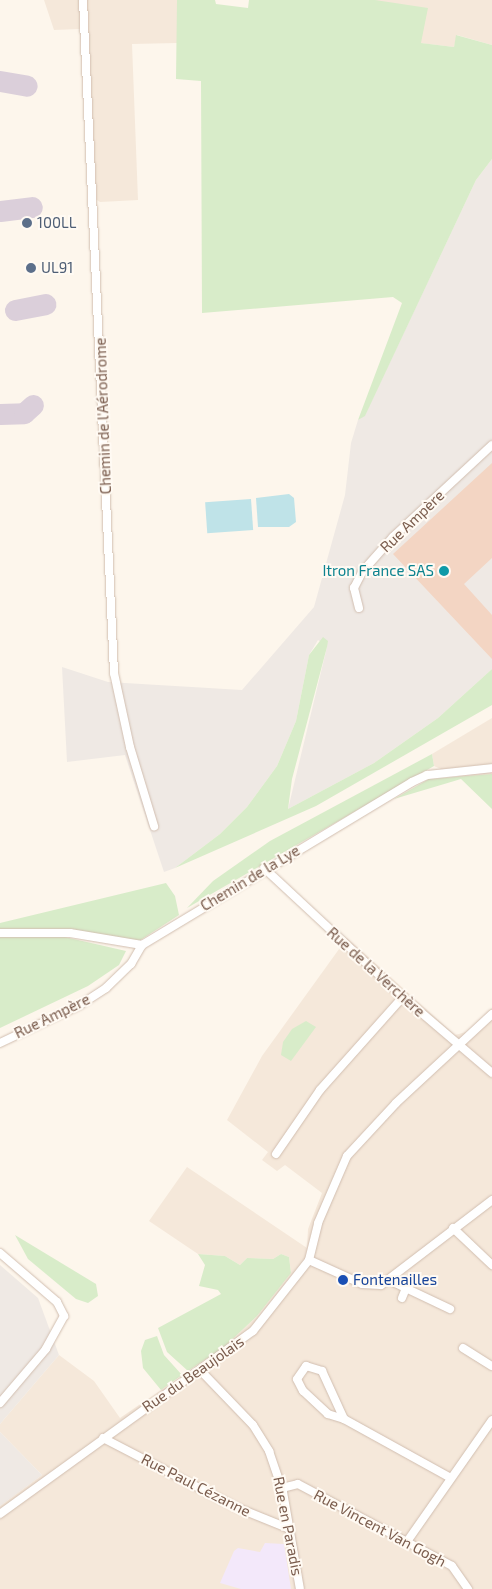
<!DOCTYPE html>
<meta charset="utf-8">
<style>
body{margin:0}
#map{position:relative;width:492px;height:1589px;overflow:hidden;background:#fdf6ec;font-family:"Exo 2",sans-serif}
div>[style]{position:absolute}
.residential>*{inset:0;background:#f5e8da}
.industrial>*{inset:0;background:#efe9e4}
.education>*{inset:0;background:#f3e8fa}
.green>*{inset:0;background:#d8ecc9}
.water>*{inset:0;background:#bfe3e8;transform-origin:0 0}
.taxiway>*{height:21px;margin:-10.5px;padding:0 10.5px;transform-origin:10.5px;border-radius:10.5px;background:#dbcfda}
.building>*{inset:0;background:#f3d5c3}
.roads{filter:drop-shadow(0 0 1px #d1beb0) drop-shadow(0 0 1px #d1beb0)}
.street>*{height:8px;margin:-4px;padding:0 4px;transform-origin:4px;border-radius:4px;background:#fff}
.dots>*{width:14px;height:14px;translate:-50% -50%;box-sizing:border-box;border:2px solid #fffaf3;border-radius:50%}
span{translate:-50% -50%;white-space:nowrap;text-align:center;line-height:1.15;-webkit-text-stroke:4px #fffaf3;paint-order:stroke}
.service-label{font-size:15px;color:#4e5e75}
.left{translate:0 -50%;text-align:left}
.street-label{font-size:15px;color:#7a5c4d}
.culture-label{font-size:15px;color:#0d838f}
.right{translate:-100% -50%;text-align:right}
.transit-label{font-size:15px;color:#164399}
</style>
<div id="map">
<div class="residential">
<div style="clip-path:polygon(44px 0,177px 0,177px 43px,132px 44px,138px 200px,100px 202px,89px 195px,80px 29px,54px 30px)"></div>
<div style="clip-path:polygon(375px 0,492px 0,492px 45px,457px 35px,454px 47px,420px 43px)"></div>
<div style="clip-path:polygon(492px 718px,492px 774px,461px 778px,434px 766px,432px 754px)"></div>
<div style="clip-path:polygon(347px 938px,455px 1035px,466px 1032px,492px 1008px,492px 1589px,0 1589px,0 1506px,42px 1475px,0 1432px,0 1424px,59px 1355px,94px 1381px,120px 1418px,224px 1347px,257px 1316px,291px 1273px,289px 1257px,281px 1254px,273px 1259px,247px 1258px,240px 1265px,225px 1256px,198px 1254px,149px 1221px,187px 1167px,307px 1248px,308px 1229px,322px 1193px,285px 1165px,277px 1171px,262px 1160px,268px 1152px,227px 1120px,262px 1056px)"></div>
</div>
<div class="industrial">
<div style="clip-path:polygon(492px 159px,492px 669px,438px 718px,374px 763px,288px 809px,327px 647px,318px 640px,309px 655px,296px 721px,277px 766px,247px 807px,220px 834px,175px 868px,164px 872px,125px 755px,67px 762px,62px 667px,108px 682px,242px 690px,314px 607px,345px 495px,351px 443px,358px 420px,365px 415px,476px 180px)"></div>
<div style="clip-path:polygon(0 1265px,38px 1298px,59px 1355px,0 1424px)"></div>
<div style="clip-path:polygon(0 1432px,42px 1475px,0 1506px)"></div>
</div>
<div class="education">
<div style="clip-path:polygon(265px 1543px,284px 1544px,291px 1589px,241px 1589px,220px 1583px,234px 1551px,238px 1548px,260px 1552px)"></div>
</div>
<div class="green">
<div style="clip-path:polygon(177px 0,215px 0,216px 4px,248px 8px,249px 0,375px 0,428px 8px,421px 43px,454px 47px,456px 35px,492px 45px,492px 159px,476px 180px,365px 416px,358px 420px,402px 303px,393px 297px,202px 313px,201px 81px,176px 79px)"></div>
<div style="clip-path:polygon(323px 637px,328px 641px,327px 647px,292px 779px,288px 809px,374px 763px,438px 718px,492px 669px,492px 705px,316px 806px,175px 868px,220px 834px,247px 807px,277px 766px,296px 721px,309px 655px)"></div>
<div style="clip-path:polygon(432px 754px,434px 766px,187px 908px,213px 881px,270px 841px)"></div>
<div style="clip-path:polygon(492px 774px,492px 809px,461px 779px,394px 799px,429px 779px)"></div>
<div style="clip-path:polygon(166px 883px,175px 896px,179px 915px,139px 941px,71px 929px,0 929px,0 923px)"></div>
<div style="clip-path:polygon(28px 934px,65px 937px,126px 951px,119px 965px,88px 986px,0 1028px,0 937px)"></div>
<div style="clip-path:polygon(306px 1021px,316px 1027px,291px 1061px,281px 1055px,283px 1042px,292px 1029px)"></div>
<div style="clip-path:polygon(15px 1235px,96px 1284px,98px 1296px,88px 1303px,76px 1299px,28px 1259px)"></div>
<div style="clip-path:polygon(198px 1254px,225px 1256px,240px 1265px,247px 1258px,273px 1259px,281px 1254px,289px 1257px,291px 1273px,257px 1316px,224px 1347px,188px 1371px,167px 1352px,158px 1328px,221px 1294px,218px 1290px,199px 1286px,205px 1265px)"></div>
<div style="clip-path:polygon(157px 1336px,164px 1355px,182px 1375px,161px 1390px,143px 1368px,141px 1351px,145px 1340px)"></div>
</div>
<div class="water">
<div style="clip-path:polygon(289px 494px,294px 498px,296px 522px,289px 527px,258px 527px,256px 498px)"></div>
<div style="left:251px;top:499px;width:31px;height:46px;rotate:86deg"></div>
</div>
<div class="taxiway">
<div style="left:0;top:81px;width:27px;rotate:10deg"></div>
<div style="left:0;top:211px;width:32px;rotate:-7deg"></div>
<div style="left:15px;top:310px;width:31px;rotate:-11deg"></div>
<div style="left:0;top:414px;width:24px;rotate:-2deg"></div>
<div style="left:24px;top:413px;width:12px;rotate:-42deg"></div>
</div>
<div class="building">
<div style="clip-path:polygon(492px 463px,492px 558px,464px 584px,492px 615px,492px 659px,393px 554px)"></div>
</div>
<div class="roads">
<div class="street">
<div style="left:83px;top:0;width:674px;rotate:87.36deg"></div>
<div style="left:114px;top:673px;width:76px;rotate:77.8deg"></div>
<div style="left:130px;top:747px;width:83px;rotate:73.1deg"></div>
<div style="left:359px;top:608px;width:21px;rotate:-104deg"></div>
<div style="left:354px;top:588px;width:18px;rotate:-63deg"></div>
<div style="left:362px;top:572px;width:47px;rotate:-48.5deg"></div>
<div style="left:393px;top:537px;width:135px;rotate:-42.9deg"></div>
<div style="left:264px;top:868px;width:190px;rotate:42.9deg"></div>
<div style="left:403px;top:997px;width:117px;rotate:40.5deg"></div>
<div style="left:0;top:933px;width:70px"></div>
<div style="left:70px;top:933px;width:73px;rotate:9.5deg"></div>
<div style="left:142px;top:945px;width:315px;rotate:-31.1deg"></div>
<div style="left:412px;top:782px;width:17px;rotate:-25deg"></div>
<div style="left:427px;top:775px;width:65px;rotate:-6.1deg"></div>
<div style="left:0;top:1043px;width:89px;rotate:-25.4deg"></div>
<div style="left:80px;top:1005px;width:31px;rotate:-33deg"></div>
<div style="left:106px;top:988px;width:35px;rotate:-44deg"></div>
<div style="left:131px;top:964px;width:22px;rotate:-60deg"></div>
<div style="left:276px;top:1154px;width:78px;rotate:-55.5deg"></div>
<div style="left:320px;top:1090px;width:125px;rotate:-48.3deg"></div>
<div style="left:453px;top:1228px;width:54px;rotate:43.5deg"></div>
<div style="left:0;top:1253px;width:75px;rotate:40.7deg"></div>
<div style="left:57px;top:1302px;width:16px;rotate:63deg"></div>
<div style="left:64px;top:1316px;width:38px;rotate:119deg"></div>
<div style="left:46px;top:1349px;width:71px;rotate:130.4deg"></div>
<div style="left:309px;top:1260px;width:58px;rotate:24.4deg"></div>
<div style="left:362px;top:1284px;width:19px;rotate:3deg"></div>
<div style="left:381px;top:1285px;width:140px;rotate:-37.4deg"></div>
<div style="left:392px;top:1278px;width:6px;rotate:59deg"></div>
<div style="left:395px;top:1283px;width:61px;rotate:25.3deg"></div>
<div style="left:402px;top:1298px;width:11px;rotate:-68deg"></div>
<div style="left:463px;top:1348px;width:34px;rotate:32deg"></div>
<div style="left:306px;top:1366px;width:17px;rotate:17deg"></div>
<div style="left:322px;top:1371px;width:53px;rotate:65.4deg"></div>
<div style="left:344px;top:1419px;width:17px;rotate:-163deg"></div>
<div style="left:328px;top:1414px;width:34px;rotate:-137deg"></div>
<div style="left:303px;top:1391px;width:13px;rotate:-117deg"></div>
<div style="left:297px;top:1379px;width:16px;rotate:-55deg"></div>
<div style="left:200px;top:1370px;width:76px;rotate:46.1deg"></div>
<div style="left:253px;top:1425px;width:31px;rotate:58deg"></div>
<div style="left:269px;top:1451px;width:43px;rotate:71.1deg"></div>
<div style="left:283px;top:1492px;width:98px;rotate:80.1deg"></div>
<div style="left:344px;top:1419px;width:122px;rotate:28.9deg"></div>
<div style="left:103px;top:1438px;width:152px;rotate:27.4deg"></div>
<div style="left:238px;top:1508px;width:56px;rotate:22deg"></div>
<div style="left:282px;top:1488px;width:16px;rotate:-14deg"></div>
<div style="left:298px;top:1484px;width:174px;rotate:28deg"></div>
<div style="left:452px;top:1566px;width:28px;rotate:55deg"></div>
<div style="left:0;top:1514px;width:312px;rotate:-35.9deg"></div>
<div style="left:253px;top:1331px;width:90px;rotate:-51.7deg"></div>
<div style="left:309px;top:1260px;width:38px;rotate:-76deg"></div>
<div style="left:318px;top:1223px;width:73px;rotate:-66.6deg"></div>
<div style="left:347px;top:1156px;width:72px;rotate:-47.2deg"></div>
<div style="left:396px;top:1103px;width:131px;rotate:-42.8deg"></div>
<div style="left:406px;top:1543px;width:150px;rotate:-55deg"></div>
</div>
</div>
<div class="dots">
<div style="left:27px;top:223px;background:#5c6f8a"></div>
<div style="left:31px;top:268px;background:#5c6f8a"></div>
<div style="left:444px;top:571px;background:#0f9aa8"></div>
<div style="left:343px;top:1280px;background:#1a4fb4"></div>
</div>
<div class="service-label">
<span class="left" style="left:37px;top:223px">100LL</span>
<span class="left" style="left:41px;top:268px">UL91</span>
</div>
<div class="street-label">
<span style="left:103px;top:416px;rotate:-92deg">Chemin de l'Aérodrome</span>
<span style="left:412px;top:521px;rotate:-44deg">Rue Ampère</span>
<span style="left:250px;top:878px;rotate:-31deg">Chemin de la Lye</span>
<span style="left:376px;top:972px;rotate:42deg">Rue de la Verchère</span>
<span style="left:52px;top:1016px;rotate:-26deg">Rue Ampère</span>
<span style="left:193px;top:1374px;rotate:-35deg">Rue du Beaujolais</span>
<span style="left:196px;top:1485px;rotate:27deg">Rue Paul Cézanne</span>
<span style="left:288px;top:1526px;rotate:79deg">Rue en Paradis</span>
<span style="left:380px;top:1528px;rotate:28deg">Rue Vincent Van Gogh</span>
</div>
<div class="culture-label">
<span class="right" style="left:434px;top:571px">Itron France SAS</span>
</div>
<div class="transit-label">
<span class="left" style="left:353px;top:1280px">Fontenailles</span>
</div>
</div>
